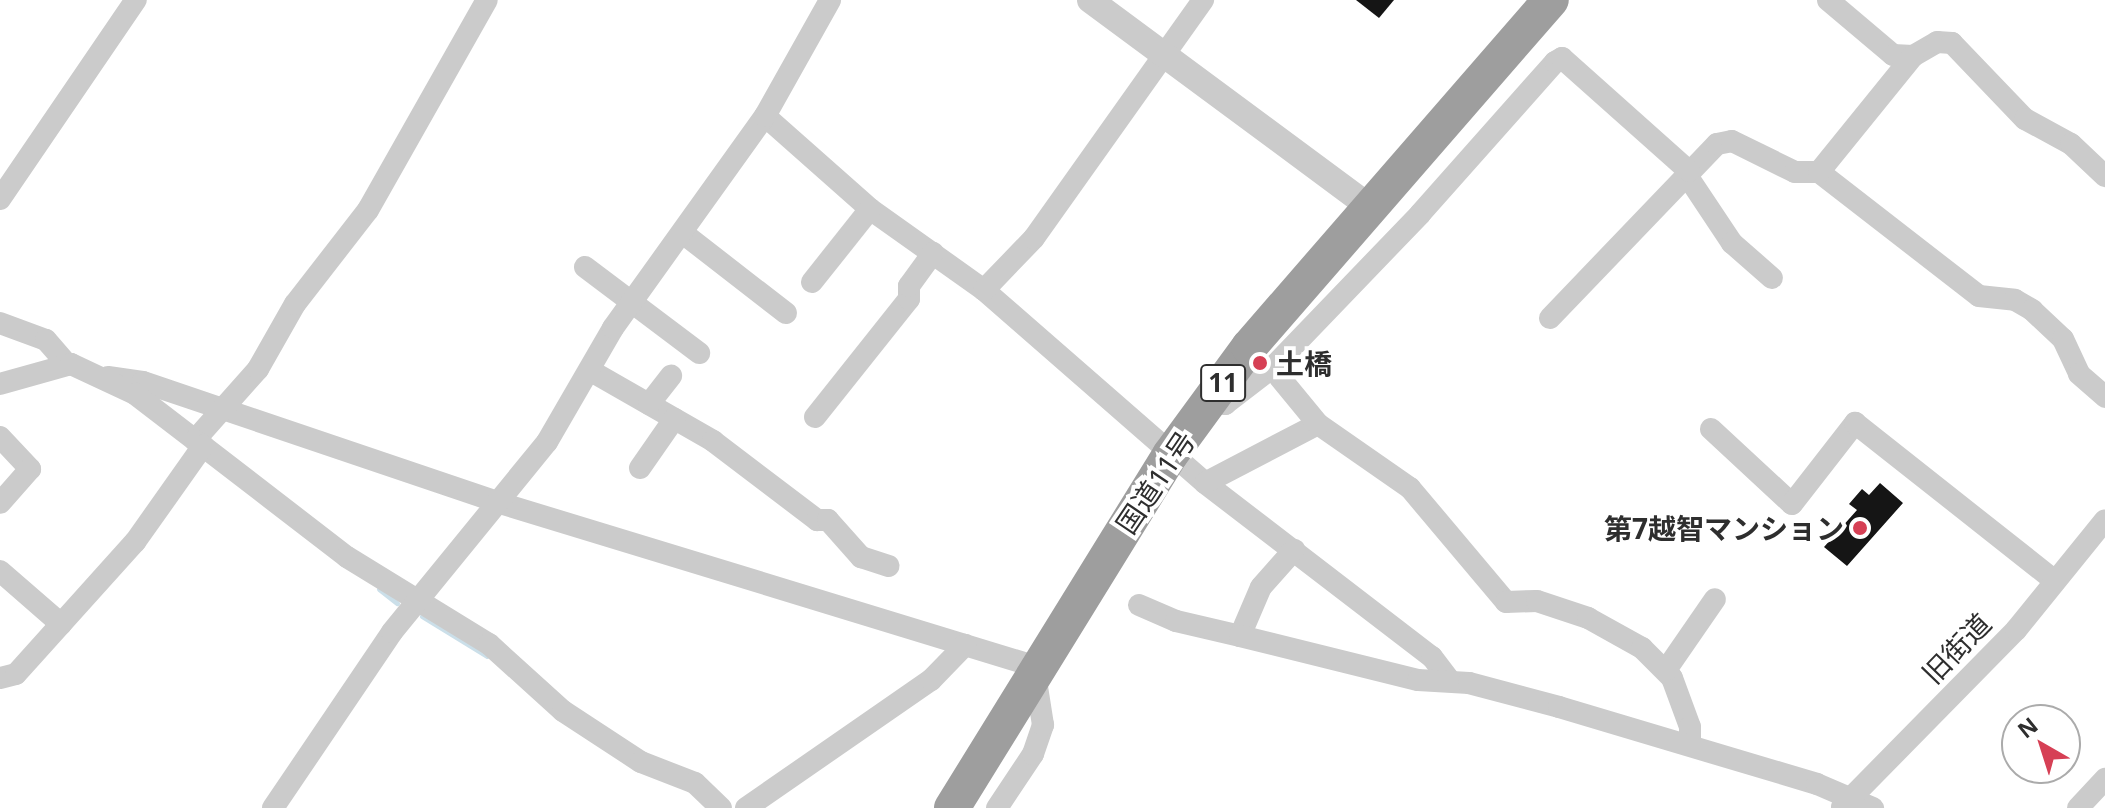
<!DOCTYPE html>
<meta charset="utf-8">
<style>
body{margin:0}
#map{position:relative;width:2105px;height:808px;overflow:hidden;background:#fff;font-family:"Noto Sans","Noto Sans JP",sans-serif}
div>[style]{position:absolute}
.stream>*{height:5px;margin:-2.5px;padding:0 2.5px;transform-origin:2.5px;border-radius:2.5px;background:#cbdfe9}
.building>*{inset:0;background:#151515}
.minor>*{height:22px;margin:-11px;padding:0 11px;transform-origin:11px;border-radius:11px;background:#cbcbcb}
.tertiary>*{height:26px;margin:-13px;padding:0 13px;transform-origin:13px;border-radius:13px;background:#cbcbcb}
.trunk>*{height:36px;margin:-18px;padding:0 18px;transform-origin:18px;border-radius:18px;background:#9e9e9e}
.dots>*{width:22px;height:22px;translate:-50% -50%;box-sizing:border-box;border:4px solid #fff;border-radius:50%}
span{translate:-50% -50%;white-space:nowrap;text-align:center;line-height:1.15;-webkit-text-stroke:8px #fff;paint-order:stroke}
.shield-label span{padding:2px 6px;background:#fff;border:2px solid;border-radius:6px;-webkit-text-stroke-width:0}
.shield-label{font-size:26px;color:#2e2e2e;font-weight:700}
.poi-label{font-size:28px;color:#2e2e2e;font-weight:700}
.left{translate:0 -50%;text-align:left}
.right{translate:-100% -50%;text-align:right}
.street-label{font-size:28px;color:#2e2e2e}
.north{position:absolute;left:2001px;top:704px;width:80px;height:80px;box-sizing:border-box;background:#fff;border:2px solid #ababab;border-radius:50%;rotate:321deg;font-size:22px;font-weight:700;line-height:32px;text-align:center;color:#2e2e2e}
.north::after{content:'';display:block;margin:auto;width:28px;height:36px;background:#d64055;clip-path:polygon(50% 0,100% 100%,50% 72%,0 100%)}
</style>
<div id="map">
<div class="stream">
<div style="left:379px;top:589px;width:23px;rotate:38deg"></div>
<div style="left:422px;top:616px;width:76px;rotate:31.6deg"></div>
</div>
<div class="building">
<div style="clip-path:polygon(1356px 0,1394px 0,1379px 18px)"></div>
<div style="clip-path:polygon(1880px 483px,1903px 503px,1847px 566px,1824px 547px,1857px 510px,1849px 504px,1862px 489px,1869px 495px)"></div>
</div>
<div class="minor">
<div style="left:1828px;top:0;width:85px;rotate:40.2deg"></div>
<div style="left:1893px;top:55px;width:20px;rotate:3deg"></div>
<div style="left:1913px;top:56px;width:28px;rotate:-30deg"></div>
<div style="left:1937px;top:42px;width:15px;rotate:4deg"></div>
<div style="left:1952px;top:43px;width:105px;rotate:46.2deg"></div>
<div style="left:2025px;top:119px;width:52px;rotate:28.5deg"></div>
<div style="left:2071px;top:144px;width:47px;rotate:43.3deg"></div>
<div style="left:765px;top:116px;width:140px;rotate:41.5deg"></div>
<div style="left:870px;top:209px;width:140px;rotate:35.4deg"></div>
<div style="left:984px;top:290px;width:293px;rotate:41.1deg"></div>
<div style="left:1205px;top:483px;width:286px;rotate:37.5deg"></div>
<div style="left:1432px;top:657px;width:30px;rotate:53deg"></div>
<div style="left:1819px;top:172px;width:202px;rotate:37.8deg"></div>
<div style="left:1979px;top:296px;width:36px;rotate:6deg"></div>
<div style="left:2015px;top:300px;width:20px;rotate:30deg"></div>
<div style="left:2032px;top:310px;width:42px;rotate:43.1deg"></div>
<div style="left:2063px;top:339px;width:38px;rotate:65deg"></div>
<div style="left:2079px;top:374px;width:35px;rotate:41deg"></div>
<div style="left:1686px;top:174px;width:83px;rotate:56.3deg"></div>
<div style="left:1732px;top:243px;width:53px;rotate:41.2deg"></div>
<div style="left:0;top:199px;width:241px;rotate:-55.7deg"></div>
<div style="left:684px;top:234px;width:129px;rotate:37.8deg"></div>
<div style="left:585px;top:267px;width:143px;rotate:37deg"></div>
<div style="left:812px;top:282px;width:93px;rotate:-51.5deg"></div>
<div style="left:984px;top:290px;width:72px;rotate:-46.1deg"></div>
<div style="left:1034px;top:238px;width:292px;rotate:-54.6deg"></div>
<div style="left:1550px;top:318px;width:241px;rotate:-46.2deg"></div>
<div style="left:1717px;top:144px;width:15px;rotate:-11deg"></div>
<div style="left:1732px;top:141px;width:70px;rotate:26.2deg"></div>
<div style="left:1795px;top:172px;width:24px"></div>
<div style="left:1819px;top:172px;width:149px;rotate:-51deg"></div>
<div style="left:0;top:323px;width:49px;rotate:20.3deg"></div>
<div style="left:46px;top:340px;width:33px;rotate:49deg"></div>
<div style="left:591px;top:371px;width:141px;rotate:29.8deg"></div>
<div style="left:713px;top:441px;width:131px;rotate:37.2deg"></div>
<div style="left:817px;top:520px;width:11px"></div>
<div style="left:828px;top:520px;width:50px;rotate:48.3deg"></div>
<div style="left:861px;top:557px;width:29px;rotate:18deg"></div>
<div style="left:108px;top:377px;width:35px;rotate:8deg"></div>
<div style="left:143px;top:382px;width:377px;rotate:18.7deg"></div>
<div style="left:500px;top:503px;width:561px;rotate:16.98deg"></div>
<div style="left:0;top:384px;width:74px;rotate:-15.7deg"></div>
<div style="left:71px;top:364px;width:71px;rotate:25.1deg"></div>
<div style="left:135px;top:394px;width:76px;rotate:37.5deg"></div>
<div style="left:195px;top:440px;width:95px;rotate:-48.4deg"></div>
<div style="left:258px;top:369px;width:75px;rotate:-60.4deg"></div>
<div style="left:295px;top:304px;width:119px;rotate:-52.2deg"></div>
<div style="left:368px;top:210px;width:241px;rotate:-60.5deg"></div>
<div style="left:1212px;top:400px;width:14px;rotate:17deg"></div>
<div style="left:1225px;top:404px;width:59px;rotate:-37.5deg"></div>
<div style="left:649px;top:404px;width:36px;rotate:-52deg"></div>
<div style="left:815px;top:417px;width:151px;rotate:-51.5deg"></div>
<div style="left:909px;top:299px;width:13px;rotate:-90deg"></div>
<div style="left:909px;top:286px;width:41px;rotate:-54deg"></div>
<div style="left:1318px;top:424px;width:112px;rotate:34.8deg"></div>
<div style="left:1410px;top:488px;width:149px;rotate:49.9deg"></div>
<div style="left:1506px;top:602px;width:31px;rotate:-2deg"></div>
<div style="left:1537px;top:601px;width:54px;rotate:18.4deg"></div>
<div style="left:1588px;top:618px;width:62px;rotate:29.1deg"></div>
<div style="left:1642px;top:648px;width:42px;rotate:45deg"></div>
<div style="left:1672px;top:678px;width:52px;rotate:69.8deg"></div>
<div style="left:1690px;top:727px;width:18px;rotate:90deg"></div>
<div style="left:1711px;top:429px;width:110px;rotate:42.8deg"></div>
<div style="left:1792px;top:504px;width:103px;rotate:-52.1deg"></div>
<div style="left:1855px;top:423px;width:255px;rotate:38.3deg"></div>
<div style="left:0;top:437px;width:44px;rotate:46.8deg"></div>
<div style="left:30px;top:469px;width:45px;rotate:131.4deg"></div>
<div style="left:195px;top:440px;width:192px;rotate:37.6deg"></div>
<div style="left:347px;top:557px;width:167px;rotate:31.5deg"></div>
<div style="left:489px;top:644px;width:100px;rotate:42.2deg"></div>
<div style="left:563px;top:711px;width:93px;rotate:33.2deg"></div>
<div style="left:641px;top:762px;width:58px;rotate:21.3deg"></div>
<div style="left:695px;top:783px;width:36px;rotate:44deg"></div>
<div style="left:640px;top:468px;width:60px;rotate:-55.2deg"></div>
<div style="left:1205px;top:483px;width:127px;rotate:-27.6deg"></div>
<div style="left:1318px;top:424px;width:72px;rotate:-129.4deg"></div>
<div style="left:1272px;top:368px;width:214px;rotate:-46.1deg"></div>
<div style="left:1420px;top:214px;width:203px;rotate:-48.4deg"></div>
<div style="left:1555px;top:62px;width:8px;rotate:-30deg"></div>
<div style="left:1562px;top:58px;width:170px;rotate:41.7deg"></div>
<div style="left:0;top:571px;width:81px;rotate:41deg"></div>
<div style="left:1139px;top:605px;width:40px;rotate:23.4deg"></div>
<div style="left:1176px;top:621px;width:66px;rotate:13.2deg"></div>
<div style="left:1240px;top:636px;width:53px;rotate:-66.8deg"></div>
<div style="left:1261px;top:587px;width:50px;rotate:-48.3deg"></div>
<div style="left:1240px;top:636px;width:183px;rotate:13.9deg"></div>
<div style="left:1418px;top:680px;width:51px;rotate:3.4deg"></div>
<div style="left:1469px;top:683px;width:93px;rotate:14.9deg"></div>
<div style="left:1559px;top:707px;width:269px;rotate:16.6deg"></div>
<div style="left:1817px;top:784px;width:61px;rotate:23.2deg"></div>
<div style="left:1666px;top:670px;width:86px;rotate:-55.4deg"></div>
<div style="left:0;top:678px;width:16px;rotate:-14deg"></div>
<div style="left:16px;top:674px;width:178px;rotate:-48deg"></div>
<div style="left:135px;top:542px;width:118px;rotate:-54.7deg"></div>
<div style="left:1842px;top:807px;width:248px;rotate:-45.5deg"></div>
<div style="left:2016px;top:630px;width:141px;rotate:-51deg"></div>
<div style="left:273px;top:808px;width:212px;rotate:-55.9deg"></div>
<div style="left:392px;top:632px;width:245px;rotate:-50.8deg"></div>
<div style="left:547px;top:442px;width:132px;rotate:-59.9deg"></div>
<div style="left:613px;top:328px;width:261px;rotate:-54.4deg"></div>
<div style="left:765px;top:116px;width:133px;rotate:-60.7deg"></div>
<div style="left:746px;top:808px;width:225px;rotate:-34.7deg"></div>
<div style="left:931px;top:680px;width:49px;rotate:-45.8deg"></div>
<div style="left:997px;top:808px;width:65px;rotate:-56.3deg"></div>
<div style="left:1033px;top:754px;width:31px;rotate:-71deg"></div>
<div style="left:1043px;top:725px;width:52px;rotate:-98.9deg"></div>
<div style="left:2078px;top:808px;width:40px;rotate:-47deg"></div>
</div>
<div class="tertiary">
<div style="left:1090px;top:0;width:350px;rotate:36.5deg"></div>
</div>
<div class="trunk">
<div style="left:952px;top:808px;width:415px;rotate:-58.3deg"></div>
<div style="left:1170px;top:455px;width:134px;rotate:-53.8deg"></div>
<div style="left:1249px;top:347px;width:460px;rotate:-49deg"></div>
</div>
<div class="dots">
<div style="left:1260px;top:363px;background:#d64055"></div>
<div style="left:1860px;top:528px;background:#d64055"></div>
</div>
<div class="shield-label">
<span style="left:1223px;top:383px">11</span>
</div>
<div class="poi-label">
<span class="left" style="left:1276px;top:363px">土橋</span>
<span class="right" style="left:1844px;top:528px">第7越智マンション</span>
</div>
<div class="street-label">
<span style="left:1155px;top:482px;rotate:-56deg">国道11号</span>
<span style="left:1956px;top:648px;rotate:-46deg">旧街道</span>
</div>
<div class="north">N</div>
</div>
